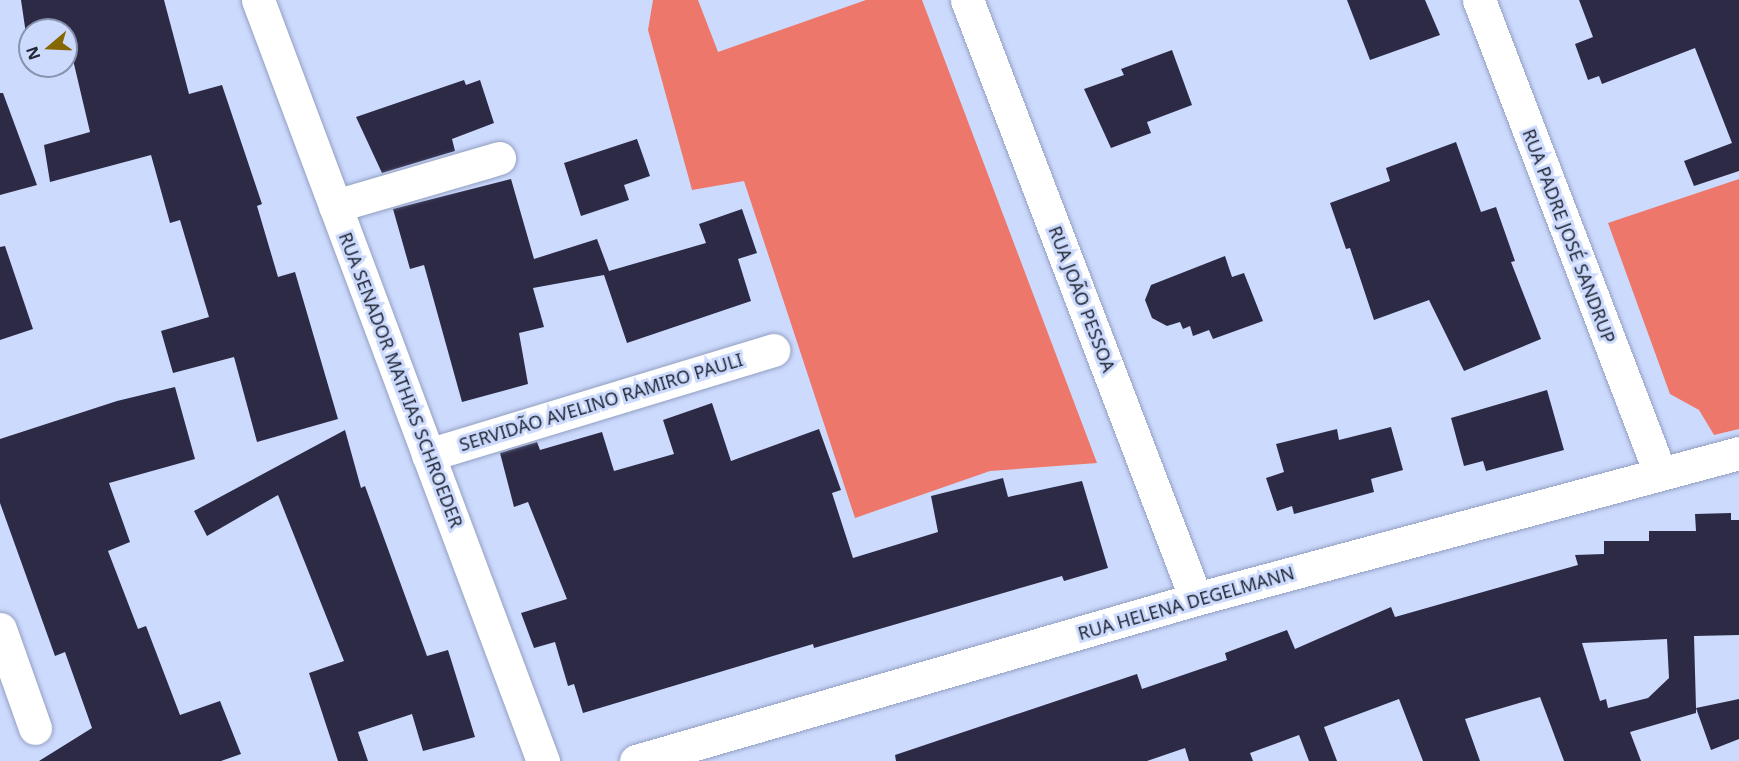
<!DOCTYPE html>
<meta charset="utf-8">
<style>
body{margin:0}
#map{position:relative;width:1739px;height:761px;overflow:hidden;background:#ccdafd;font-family:"Noto Sans",sans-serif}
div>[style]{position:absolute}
.forest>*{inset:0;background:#ed776a}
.building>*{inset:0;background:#2d2a46}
.roads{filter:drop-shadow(0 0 2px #929fc1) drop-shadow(0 0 2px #929fc1)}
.street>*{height:33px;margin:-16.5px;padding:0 16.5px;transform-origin:16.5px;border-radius:16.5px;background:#fff}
span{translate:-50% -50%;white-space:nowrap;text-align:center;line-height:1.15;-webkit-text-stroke:6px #ccdafd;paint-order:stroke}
.street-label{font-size:18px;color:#222735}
.north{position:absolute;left:18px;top:18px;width:60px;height:60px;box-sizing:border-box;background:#ccdafd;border:2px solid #8892ad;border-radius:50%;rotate:251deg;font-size:16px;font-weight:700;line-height:24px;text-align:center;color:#222735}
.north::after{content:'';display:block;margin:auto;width:21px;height:27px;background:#856600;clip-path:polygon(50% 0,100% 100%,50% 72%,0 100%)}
</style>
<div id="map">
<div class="forest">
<div style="clip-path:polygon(653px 0,698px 0,718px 52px,866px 0,922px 0,1097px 463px,990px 471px,855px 518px,744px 181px,692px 190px,648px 30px)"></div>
<div style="clip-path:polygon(1739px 179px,1739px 429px,1714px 435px,1699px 410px,1670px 394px,1608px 223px)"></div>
</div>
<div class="building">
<div style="clip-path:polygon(21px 0,164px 0,189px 94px,222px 85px,262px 204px,257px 206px,278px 277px,295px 272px,338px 419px,257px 442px,234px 357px,173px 373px,161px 331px,209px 317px,180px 220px,170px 223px,151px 155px,50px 182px,44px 145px,90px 132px,66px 30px,62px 26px,30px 30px,26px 34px)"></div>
<div style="clip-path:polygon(1347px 0,1425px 0,1440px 35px,1370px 60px)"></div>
<div style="clip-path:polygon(1579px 0,1739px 0,1739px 171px,1694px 186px,1684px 161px,1732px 143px,1695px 48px,1602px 84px,1599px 76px,1588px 80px,1575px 44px,1593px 37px)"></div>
<div style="clip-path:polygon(1172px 50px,1192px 105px,1147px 122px,1151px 133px,1111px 148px,1084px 89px,1124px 75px,1121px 69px)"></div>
<div style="clip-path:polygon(464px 80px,466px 85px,480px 80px,494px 123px,452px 139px,455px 151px,382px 173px,356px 117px)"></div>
<div style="clip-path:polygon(0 93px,3px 93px,37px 185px,0 195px)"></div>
<div style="clip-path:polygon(637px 139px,650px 176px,624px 185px,629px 200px,581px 216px,564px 163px)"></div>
<div style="clip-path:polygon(1456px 142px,1481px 212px,1496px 207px,1515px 261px,1511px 262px,1541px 339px,1464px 371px,1429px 300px,1374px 320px,1350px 248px,1346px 249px,1330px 203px,1390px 181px,1386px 168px)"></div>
<div style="clip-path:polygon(511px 179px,534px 259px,597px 239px,609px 271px,706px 243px,699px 224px,742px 209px,757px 253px,738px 259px,751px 301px,627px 343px,604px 275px,533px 288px,544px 327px,519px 333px,528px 384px,462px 402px,424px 265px,410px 269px,393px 209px)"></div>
<div style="clip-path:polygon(5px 246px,33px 329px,0 340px,0 247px)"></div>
<div style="clip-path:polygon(1225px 256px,1232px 277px,1244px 273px,1263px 321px,1213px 339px,1209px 330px,1193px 336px,1190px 326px,1183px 329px,1180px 322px,1167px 326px,1152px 318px,1145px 300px,1151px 285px)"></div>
<div style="clip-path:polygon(175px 387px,195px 459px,109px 483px,130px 542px,108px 551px,138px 629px,146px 626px,180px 715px,220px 701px,241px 754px,221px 761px,39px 761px,92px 728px,65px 652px,55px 656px,0 503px,0 439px,117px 401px)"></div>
<div style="clip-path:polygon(1547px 390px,1564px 450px,1486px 471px,1483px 461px,1464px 466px,1451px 418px)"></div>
<div style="clip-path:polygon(712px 403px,731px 461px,819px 429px,841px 490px,832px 493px,853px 558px,938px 532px,931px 496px,1003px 478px,1008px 497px,1082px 481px,1108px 568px,1064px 581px,1062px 576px,814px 648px,813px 644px,583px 713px,574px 684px,568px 686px,555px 642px,534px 648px,521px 613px,567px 599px,528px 502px,514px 507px,500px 453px,537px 442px,540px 450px,602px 432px,614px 471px,674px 454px,663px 420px)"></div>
<div style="clip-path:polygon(1391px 427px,1403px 470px,1371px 479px,1374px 492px,1294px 514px,1292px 506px,1277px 511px,1266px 478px,1284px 472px,1276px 444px,1337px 429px,1339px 440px)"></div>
<div style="clip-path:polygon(345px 430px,361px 488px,365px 486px,427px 656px,448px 650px,475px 737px,423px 751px,412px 714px,358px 732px,368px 761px,338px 761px,309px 673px,344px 661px,278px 495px,207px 536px,194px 511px)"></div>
<div style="clip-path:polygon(evenodd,1731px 513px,1731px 520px,1739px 520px,1739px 635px,1694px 636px,1696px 708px,1739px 699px,1739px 739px,1711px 750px,1696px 708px,1696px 713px,1630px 732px,1641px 761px,1564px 761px,1540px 697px,1465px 719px,1480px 761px,1423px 761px,1399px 699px,1324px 727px,1337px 761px,1309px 761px,1299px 735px,1250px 753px,1253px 761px,1189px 761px,1185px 748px,1147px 761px,896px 761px,895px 755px,1137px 674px,1142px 689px,1227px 660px,1225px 653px,1287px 630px,1295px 649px,1391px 607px,1395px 617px,1578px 565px,1575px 555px,1604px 554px,1604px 541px,1649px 541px,1649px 531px,1696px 531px,1695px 514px,1731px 513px,1667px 639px,1669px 678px,1648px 698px,1608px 708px,1606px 699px,1600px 701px,1582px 643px,1667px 639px)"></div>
</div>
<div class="roads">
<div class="street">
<div style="left:258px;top:0;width:813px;rotate:69.47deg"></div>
<div style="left:967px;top:0;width:641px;rotate:69.08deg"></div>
<div style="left:1479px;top:0;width:506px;rotate:69.06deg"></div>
<div style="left:335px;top:206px;width:171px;rotate:-16.3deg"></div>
<div style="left:428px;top:455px;width:361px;rotate:-16.9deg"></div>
<div style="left:0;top:629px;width:105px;rotate:70.5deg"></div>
<div style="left:636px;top:761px;width:583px;rotate:-16.13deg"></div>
<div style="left:1196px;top:599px;width:562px;rotate:-15.05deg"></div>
</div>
</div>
<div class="street-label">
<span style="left:1569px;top:236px;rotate:69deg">RUA PADRE JOSÉ SANDRUP</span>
<span style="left:1082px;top:299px;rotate:69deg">RUA JOÃO PESSOA</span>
<span style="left:401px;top:380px;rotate:69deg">RUA SENADOR MATHIAS SCHROEDER</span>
<span style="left:601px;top:402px;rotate:-17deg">SERVIDÃO AVELINO RAMIRO PAULI</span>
<span style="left:1186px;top:603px;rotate:-16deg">RUA HELENA DEGELMANN</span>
</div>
<div class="north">N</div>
</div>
